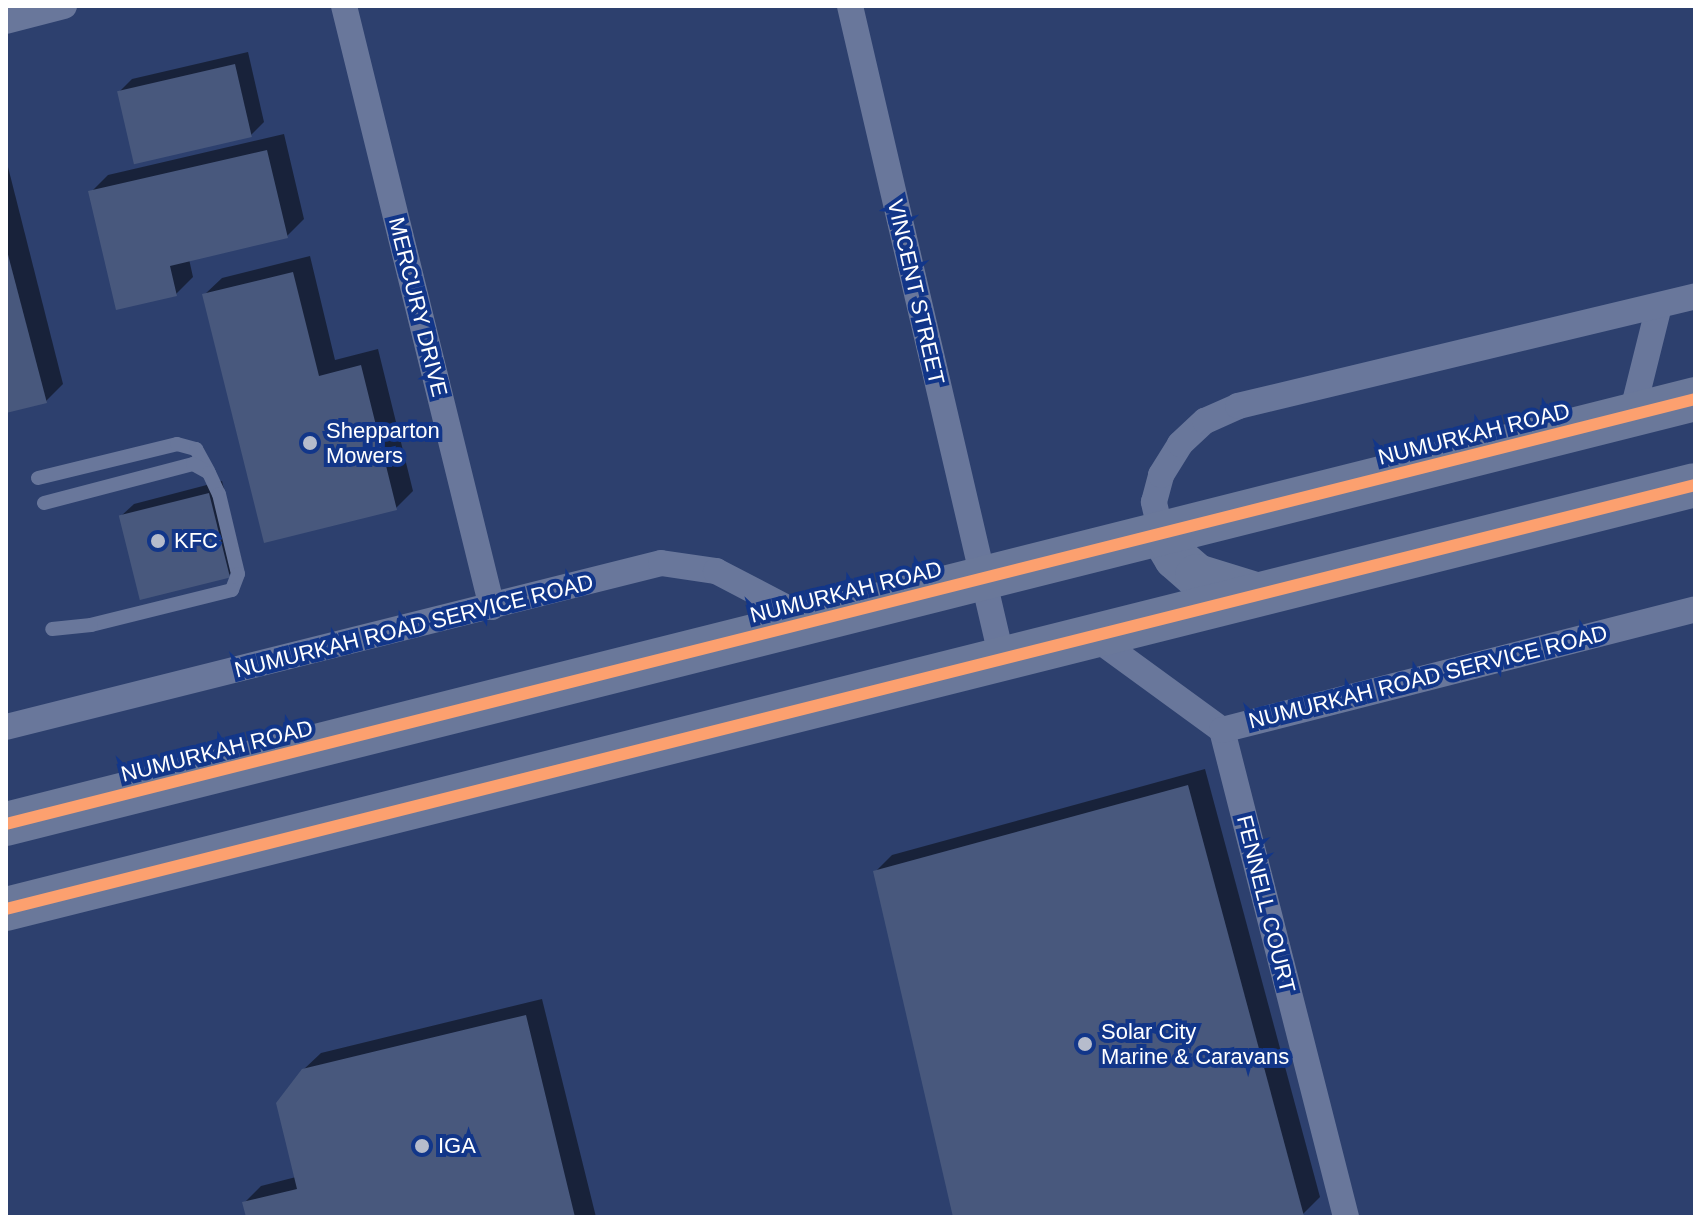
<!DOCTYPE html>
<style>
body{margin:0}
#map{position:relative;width:1701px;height:1223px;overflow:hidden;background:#2d406e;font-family:Helvetica,sans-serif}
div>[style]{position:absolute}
.shadow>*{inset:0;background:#0007}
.building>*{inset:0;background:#48587d;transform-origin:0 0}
.service>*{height:14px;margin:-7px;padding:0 7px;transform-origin:7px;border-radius:7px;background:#69779b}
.minor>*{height:26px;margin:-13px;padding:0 13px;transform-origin:13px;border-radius:13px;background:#69779b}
.trunk>*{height:44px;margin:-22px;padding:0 22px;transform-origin:22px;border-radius:22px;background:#6a789a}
.cycleway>*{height:12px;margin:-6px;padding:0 6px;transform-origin:6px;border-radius:6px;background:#fca06f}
.dots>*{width:22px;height:22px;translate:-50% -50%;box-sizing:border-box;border:4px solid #123689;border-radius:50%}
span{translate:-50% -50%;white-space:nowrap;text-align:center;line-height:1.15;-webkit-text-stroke:8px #123689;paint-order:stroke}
.street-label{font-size:22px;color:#fff}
.poi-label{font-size:22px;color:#fff}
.left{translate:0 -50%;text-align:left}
.frame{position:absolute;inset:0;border:8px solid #fff;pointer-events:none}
</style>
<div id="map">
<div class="shadow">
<div style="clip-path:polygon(248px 52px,264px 122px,251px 135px,119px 92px,132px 79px)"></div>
<div style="clip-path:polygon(284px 134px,304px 219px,287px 236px,189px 259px,193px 277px,176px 294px,91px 192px,108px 175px)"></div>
<div style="clip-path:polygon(8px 167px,63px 384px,46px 401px,6px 411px)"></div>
<div style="clip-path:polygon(310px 256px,335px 360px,378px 349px,413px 491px,396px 508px,204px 295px,222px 278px)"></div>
<div style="clip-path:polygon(222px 481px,242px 562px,229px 575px,121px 516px,134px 504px)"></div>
<div style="clip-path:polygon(1205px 769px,1320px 1197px,1303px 1214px,1291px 1217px,955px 1217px,875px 872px,892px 855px)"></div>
<div style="clip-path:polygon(542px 999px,596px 1217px,248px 1217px,244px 1203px,261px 1186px,296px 1177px,303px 1070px,321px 1053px)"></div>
</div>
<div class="building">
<div style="left:235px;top:64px;width:75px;height:121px;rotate:77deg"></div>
<div style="clip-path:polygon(267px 150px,288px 238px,170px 266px,177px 296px,116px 310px,88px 191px)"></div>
<div style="clip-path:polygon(6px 247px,47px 403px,6px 413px)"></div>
<div style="clip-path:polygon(293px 272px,319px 376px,361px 365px,397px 510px,264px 543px,202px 294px)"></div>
<div style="left:209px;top:493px;width:87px;height:93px;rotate:76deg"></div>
<div style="clip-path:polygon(1188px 785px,1304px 1216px,953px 1217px,873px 871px)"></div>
<div style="clip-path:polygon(526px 1015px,575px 1217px,246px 1217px,242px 1202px,297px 1189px,276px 1103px,302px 1069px)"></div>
</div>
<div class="service">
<div style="left:38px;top:478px;width:143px;rotate:-13.7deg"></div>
<div style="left:177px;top:444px;width:20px;rotate:15deg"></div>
<div style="left:196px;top:449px;width:25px;rotate:61deg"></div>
<div style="left:44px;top:503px;width:154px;rotate:-14.7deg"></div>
<div style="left:193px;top:464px;width:18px;rotate:29deg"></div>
<div style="left:209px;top:473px;width:23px;rotate:65deg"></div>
<div style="left:219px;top:494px;width:82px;rotate:76.6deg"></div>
<div style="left:238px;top:574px;width:17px;rotate:111deg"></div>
<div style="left:232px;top:590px;width:145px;rotate:166.1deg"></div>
<div style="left:91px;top:625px;width:39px;rotate:174deg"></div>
</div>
<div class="minor">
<div style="left:344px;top:6px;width:619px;rotate:76.17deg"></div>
<div style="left:850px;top:6px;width:670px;rotate:76.9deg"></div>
<div style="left:6px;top:21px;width:60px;rotate:-14.5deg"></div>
<div style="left:1632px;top:414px;width:111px;rotate:-76deg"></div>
<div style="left:1161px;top:533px;width:32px;rotate:-103deg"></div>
<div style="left:1154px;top:502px;width:28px;rotate:-75deg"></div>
<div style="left:1161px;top:475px;width:36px;rotate:-58deg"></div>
<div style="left:1180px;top:444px;width:34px;rotate:-43deg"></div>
<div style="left:1205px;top:421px;width:36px;rotate:-24deg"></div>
<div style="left:1238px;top:406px;width:470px;rotate:-13.5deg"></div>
<div style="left:1093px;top:636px;width:160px;rotate:36.1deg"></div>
<div style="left:6px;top:727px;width:675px;rotate:-14.06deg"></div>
<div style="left:661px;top:563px;width:56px;rotate:8.3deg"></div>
<div style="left:716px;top:571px;width:106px;rotate:27.5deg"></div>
<div style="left:1222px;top:730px;width:503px;rotate:75.71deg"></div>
<div style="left:1222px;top:730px;width:488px;rotate:-14.3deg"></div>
</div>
<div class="trunk">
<div style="left:1161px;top:533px;width:29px;rotate:59deg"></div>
<div style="left:1176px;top:558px;width:28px;rotate:41deg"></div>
<div style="left:1197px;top:576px;width:61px;rotate:17.2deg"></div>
<div style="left:6px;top:824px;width:1742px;rotate:-14.12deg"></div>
<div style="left:6px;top:909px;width:1741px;rotate:-14.09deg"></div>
</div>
<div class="cycleway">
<div style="left:6px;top:824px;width:1742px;rotate:-14.12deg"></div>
<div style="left:6px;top:909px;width:1741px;rotate:-14.09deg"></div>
</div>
<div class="dots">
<div style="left:310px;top:443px;background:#b6bccc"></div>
<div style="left:158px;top:541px;background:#b6bccc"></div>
<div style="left:1085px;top:1044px;background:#b6bccc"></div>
<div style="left:422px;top:1146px;background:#b6bccc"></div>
</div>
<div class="street-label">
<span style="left:916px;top:292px;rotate:77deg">VINCENT STREET</span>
<span style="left:418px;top:307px;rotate:76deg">MERCURY DRIVE</span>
<span style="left:1474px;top:434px;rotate:-14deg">NUMURKAH ROAD</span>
<span style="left:846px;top:592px;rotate:-14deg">NUMURKAH ROAD</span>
<span style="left:414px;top:626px;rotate:-14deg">NUMURKAH ROAD SERVICE ROAD</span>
<span style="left:1428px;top:677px;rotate:-14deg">NUMURKAH ROAD SERVICE ROAD</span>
<span style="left:217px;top:751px;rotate:-14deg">NUMURKAH ROAD</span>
<span style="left:1266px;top:904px;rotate:76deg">FENNELL COURT</span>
</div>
<div class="poi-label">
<span class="left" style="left:326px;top:443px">Shepparton<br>Mowers</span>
<span class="left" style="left:174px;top:541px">KFC</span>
<span class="left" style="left:1101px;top:1044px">Solar City<br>Marine &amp; Caravans</span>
<span class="left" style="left:438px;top:1146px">IGA</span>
</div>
<div class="frame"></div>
</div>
